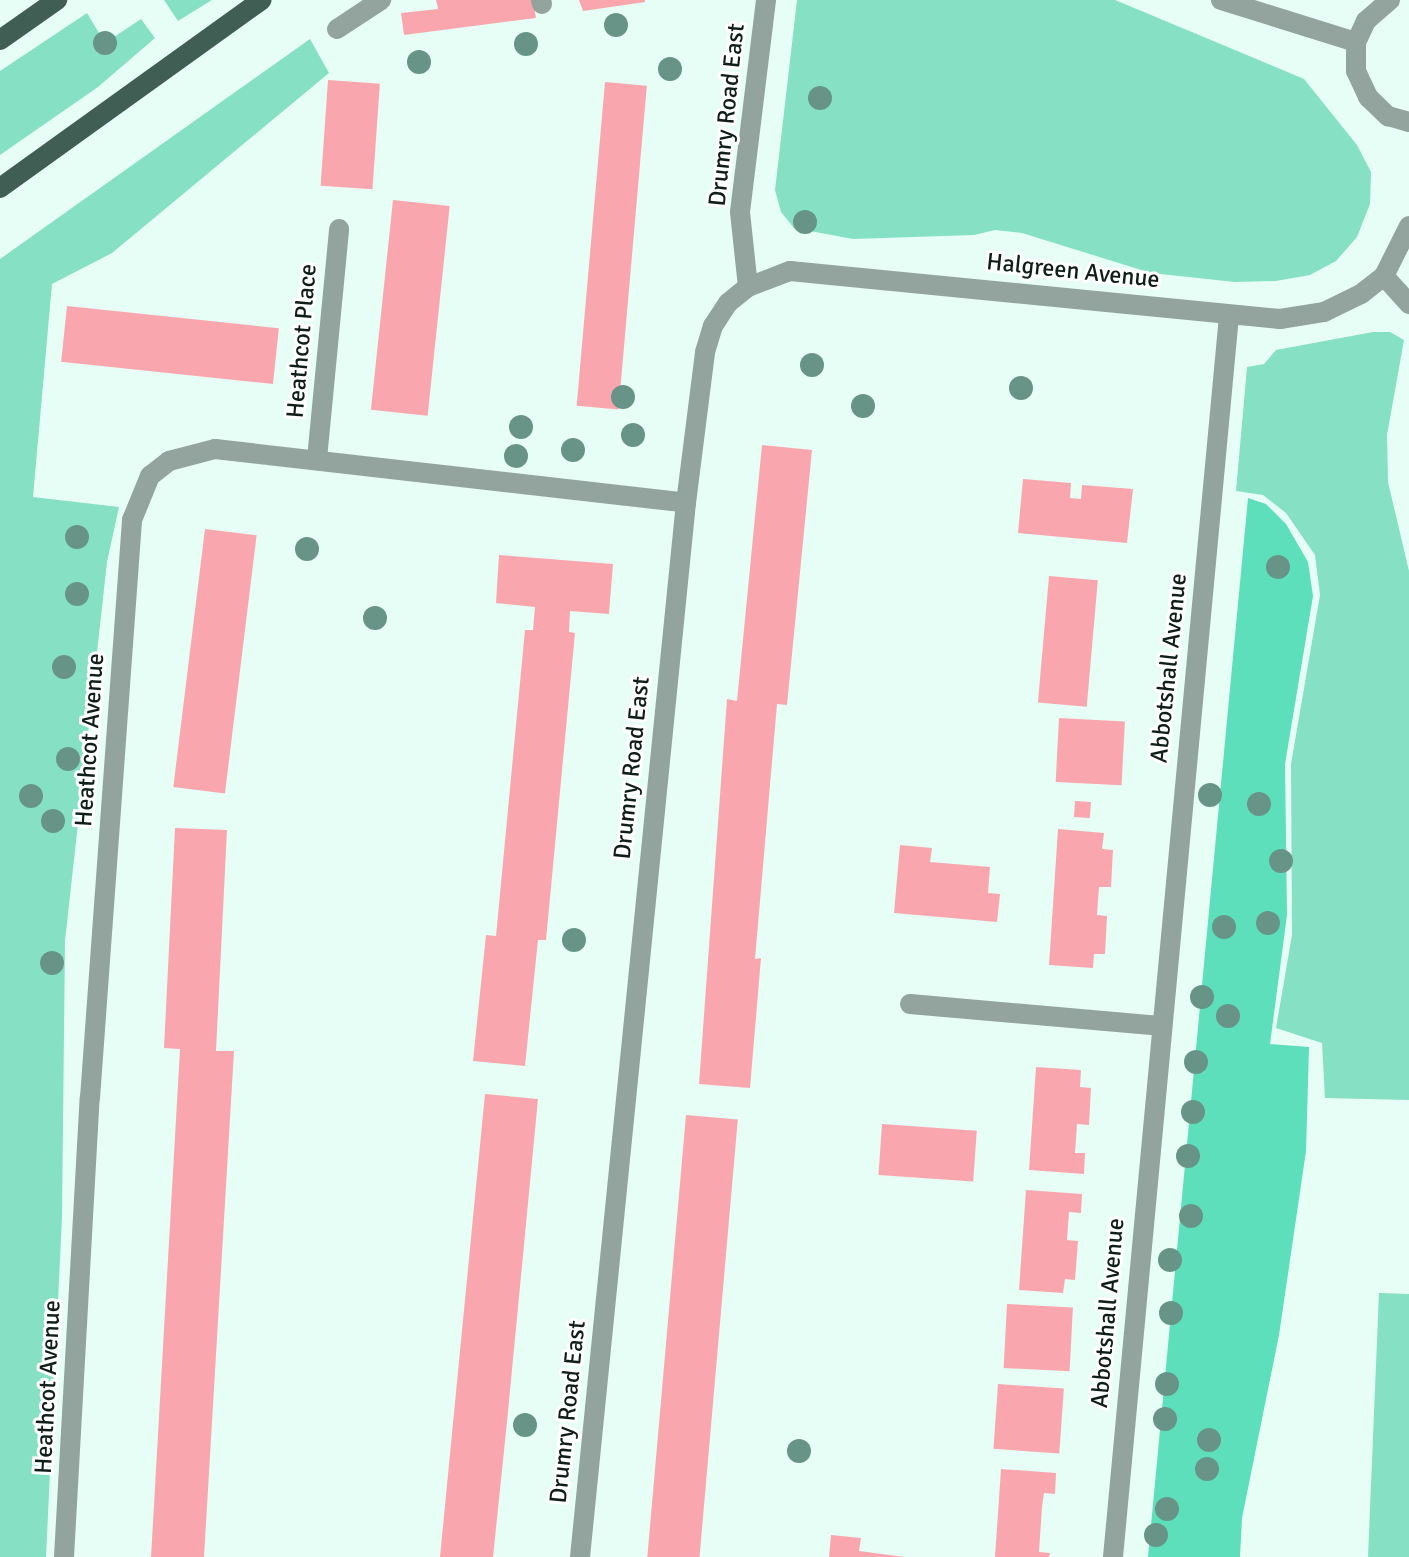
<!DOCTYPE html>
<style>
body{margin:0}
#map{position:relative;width:1409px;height:1557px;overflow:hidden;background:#e6fef5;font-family:Signika,sans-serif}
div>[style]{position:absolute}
.green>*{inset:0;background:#86e0c4}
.forest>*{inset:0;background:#5ddfbb}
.building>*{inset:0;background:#faa6af;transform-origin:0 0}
.minor>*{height:20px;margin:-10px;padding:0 10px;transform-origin:10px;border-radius:10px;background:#93a39d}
.major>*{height:20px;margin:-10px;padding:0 10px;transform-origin:10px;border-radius:10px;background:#415e54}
.trees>*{width:24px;height:24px;margin:-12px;border-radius:50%;background:#689488}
span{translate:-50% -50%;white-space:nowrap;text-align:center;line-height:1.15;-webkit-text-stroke:6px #fff;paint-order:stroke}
.street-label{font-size:24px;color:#0f1e19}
</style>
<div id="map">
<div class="green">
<div style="clip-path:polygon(164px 0,212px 0,178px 21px)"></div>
<div style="clip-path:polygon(797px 0,1115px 0,1304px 79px,1357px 145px,1371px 172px,1370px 204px,1357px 237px,1336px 261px,1310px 275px,1276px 281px,1235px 282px,1151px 273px,1022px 233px,995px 230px,974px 235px,853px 239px,794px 228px,781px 212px,775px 190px)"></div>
<div style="clip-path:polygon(87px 13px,105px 43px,141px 19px,155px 38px,98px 87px,0 155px,0 71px)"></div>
<div style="clip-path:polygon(310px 39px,329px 73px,112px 253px,52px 284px,33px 497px,119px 507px,107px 562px,65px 941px,62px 1217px,46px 1557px,0 1557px,0 259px)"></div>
<div style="clip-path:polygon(1373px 332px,1390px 332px,1404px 340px,1387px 435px,1388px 482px,1409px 571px,1409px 1100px,1325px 1098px,1322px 1043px,1276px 1028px,1292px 935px,1291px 764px,1320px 595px,1315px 555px,1286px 513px,1263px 495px,1236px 491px,1247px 367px,1264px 364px,1276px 350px)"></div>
<div style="clip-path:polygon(1379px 1293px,1409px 1294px,1409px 1557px,1368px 1557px)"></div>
</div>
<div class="forest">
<div style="clip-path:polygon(1248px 498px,1266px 504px,1286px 524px,1308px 562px,1313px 596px,1285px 764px,1287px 915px,1270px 1044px,1309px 1047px,1306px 1151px,1279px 1335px,1242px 1518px,1240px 1557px,1148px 1557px)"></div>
</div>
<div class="building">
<div style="clip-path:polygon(436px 0,533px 0,536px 18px,404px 35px,401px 13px,438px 9px)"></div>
<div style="clip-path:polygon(579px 0,645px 0,645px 2px,583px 11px)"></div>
<div style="left:328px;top:80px;width:52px;height:106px;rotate:4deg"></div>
<div style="left:605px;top:82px;width:42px;height:325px;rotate:5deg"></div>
<div style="left:393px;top:200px;width:57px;height:211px;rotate:6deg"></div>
<div style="left:67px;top:306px;width:213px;height:56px;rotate:6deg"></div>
<div style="clip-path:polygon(762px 445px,812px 450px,787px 705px,777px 704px,755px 959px,761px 958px,750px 1088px,699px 1084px,727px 699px,737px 701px)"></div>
<div style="clip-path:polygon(1023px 479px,1071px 483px,1070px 498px,1081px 499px,1082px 485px,1133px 489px,1127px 543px,1018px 533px)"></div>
<div style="left:205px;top:529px;width:52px;height:260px;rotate:7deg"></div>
<div style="clip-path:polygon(499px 555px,613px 564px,609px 614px,570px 611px,569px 632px,575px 633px,546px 940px,538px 940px,525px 1066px,473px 1061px,486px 935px,496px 936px,525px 630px,533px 630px,535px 607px,496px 603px)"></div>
<div style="left:1049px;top:576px;width:49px;height:127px;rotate:5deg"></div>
<div style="left:1059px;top:718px;width:66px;height:64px;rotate:3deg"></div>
<div style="left:1075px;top:801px;width:16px;height:16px;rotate:4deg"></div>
<div style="clip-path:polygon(175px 828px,227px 830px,216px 1051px,234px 1051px,204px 1557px,151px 1557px,180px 1049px,164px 1048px)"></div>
<div style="clip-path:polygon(1058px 829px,1104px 833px,1102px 849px,1113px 850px,1111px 887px,1099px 887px,1097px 915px,1107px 916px,1105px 954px,1094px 954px,1093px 968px,1049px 965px)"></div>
<div style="clip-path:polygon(900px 845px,932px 848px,930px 862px,990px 867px,988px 893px,1000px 894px,997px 922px,894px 913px)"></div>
<div style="clip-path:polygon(1036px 1067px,1081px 1070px,1080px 1087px,1091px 1088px,1089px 1125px,1077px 1124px,1076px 1139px,1075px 1153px,1085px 1153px,1084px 1174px,1029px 1170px)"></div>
<div style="clip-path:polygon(485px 1094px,538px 1099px,507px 1422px,493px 1557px,440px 1557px)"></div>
<div style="left:686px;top:1115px;width:52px;height:444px;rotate:5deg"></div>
<div style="left:882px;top:1124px;width:95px;height:51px;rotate:4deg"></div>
<div style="clip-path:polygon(1026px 1190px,1082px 1194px,1081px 1213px,1069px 1212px,1067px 1240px,1078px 1241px,1075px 1280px,1065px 1279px,1063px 1293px,1019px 1290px)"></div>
<div style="left:1007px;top:1304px;width:66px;height:64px;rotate:3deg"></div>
<div style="left:998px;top:1384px;width:66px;height:65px;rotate:4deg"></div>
<div style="clip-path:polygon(1001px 1469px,1056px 1473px,1055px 1494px,1044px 1493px,1042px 1507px,1039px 1552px,1050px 1553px,1049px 1557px,995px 1557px)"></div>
<div style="clip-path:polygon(831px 1535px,861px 1538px,859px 1551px,905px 1557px,829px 1557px)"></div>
</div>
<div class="minor">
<div style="left:541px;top:0;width:4px;rotate:76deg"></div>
<div style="left:1221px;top:0;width:141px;rotate:17.3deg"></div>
<div style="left:1390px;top:0;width:32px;rotate:139deg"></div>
<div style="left:1366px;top:21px;width:23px;rotate:115deg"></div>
<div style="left:1356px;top:42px;width:29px;rotate:90deg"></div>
<div style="left:1356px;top:71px;width:29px;rotate:65deg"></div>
<div style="left:1368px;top:97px;width:28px;rotate:44deg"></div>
<div style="left:1388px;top:116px;width:22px;rotate:16deg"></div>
<div style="left:337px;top:29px;width:53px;rotate:-33.4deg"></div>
<div style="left:1384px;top:276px;width:38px;rotate:48deg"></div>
<div style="left:748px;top:287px;width:75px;rotate:-96.1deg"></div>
<div style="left:740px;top:212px;width:214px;rotate:-83deg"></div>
<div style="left:317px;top:459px;width:231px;rotate:-84.5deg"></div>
<div style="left:910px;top:1004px;width:251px;rotate:5deg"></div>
<div style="left:64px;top:1557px;width:460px;rotate:-86.8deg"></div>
<div style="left:90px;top:1098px;width:580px;rotate:-85.84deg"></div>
<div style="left:132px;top:520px;width:48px;rotate:-67.8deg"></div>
<div style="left:150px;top:476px;width:24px;rotate:-38deg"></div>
<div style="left:169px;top:461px;width:48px;rotate:-14.6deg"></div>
<div style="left:215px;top:449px;width:474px;rotate:6.5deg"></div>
<div style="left:580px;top:1557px;width:1059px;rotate:-84.26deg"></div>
<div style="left:686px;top:503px;width:152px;rotate:-82.8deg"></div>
<div style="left:705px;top:352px;width:27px;rotate:-73deg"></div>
<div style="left:713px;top:326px;width:27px;rotate:-57deg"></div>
<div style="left:728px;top:303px;width:26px;rotate:-39deg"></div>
<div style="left:748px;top:287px;width:45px;rotate:-20.9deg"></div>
<div style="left:790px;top:271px;width:492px;rotate:5.6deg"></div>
<div style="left:1280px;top:319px;width:45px;rotate:-9deg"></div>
<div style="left:1324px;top:312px;width:41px;rotate:-25.9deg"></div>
<div style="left:1361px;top:294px;width:29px;rotate:-38deg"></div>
<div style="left:1384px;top:276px;width:56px;rotate:-63.4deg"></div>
<div style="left:1113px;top:1557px;width:1247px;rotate:-84.66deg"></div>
</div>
<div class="major">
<div style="left:0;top:40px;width:70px;rotate:-35.1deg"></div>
<div style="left:0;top:188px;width:322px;rotate:-35.7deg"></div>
</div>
<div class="trees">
<div style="left:616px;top:25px"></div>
<div style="left:105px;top:43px"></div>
<div style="left:526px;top:44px"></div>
<div style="left:419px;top:62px"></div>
<div style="left:670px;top:69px"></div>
<div style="left:820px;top:98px"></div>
<div style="left:805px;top:222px"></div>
<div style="left:812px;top:365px"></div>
<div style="left:1021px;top:388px"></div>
<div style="left:623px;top:397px"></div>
<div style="left:863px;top:406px"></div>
<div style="left:521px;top:427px"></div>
<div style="left:633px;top:435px"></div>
<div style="left:573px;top:450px"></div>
<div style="left:516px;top:456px"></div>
<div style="left:77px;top:537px"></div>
<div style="left:307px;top:549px"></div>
<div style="left:1278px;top:567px"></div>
<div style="left:77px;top:594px"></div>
<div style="left:375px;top:618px"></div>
<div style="left:64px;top:667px"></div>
<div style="left:68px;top:759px"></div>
<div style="left:1210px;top:795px"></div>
<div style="left:31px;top:796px"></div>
<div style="left:1259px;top:804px"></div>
<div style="left:53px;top:821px"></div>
<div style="left:1281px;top:861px"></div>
<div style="left:1268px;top:923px"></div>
<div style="left:1224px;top:927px"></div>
<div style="left:574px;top:940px"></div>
<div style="left:52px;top:963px"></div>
<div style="left:1202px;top:997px"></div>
<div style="left:1228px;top:1016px"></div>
<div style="left:1196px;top:1062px"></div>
<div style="left:1193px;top:1112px"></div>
<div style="left:1188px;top:1156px"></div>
<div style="left:1191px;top:1216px"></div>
<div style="left:1170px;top:1260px"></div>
<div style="left:1171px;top:1313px"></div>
<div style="left:1167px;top:1384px"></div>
<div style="left:1165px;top:1419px"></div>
<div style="left:525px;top:1425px"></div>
<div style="left:1209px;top:1440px"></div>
<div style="left:799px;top:1451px"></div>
<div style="left:1207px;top:1469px"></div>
<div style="left:1167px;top:1509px"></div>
<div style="left:1156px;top:1535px"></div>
</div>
<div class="street-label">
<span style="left:727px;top:115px;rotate:-84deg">Drumry Road East</span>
<span style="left:1073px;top:271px;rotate:6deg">Halgreen Avenue</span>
<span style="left:302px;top:341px;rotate:-85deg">Heathcot Place</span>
<span style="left:1169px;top:668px;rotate:-84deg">Abbotshall Avenue</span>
<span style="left:90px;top:740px;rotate:-86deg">Heathcot Avenue</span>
<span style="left:632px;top:768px;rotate:-84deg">Drumry Road East</span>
<span style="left:1108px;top:1313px;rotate:-85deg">Abbotshall Avenue</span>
<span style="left:48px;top:1387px;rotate:-87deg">Heathcot Avenue</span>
<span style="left:568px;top:1412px;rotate:-84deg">Drumry Road East</span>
</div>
</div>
